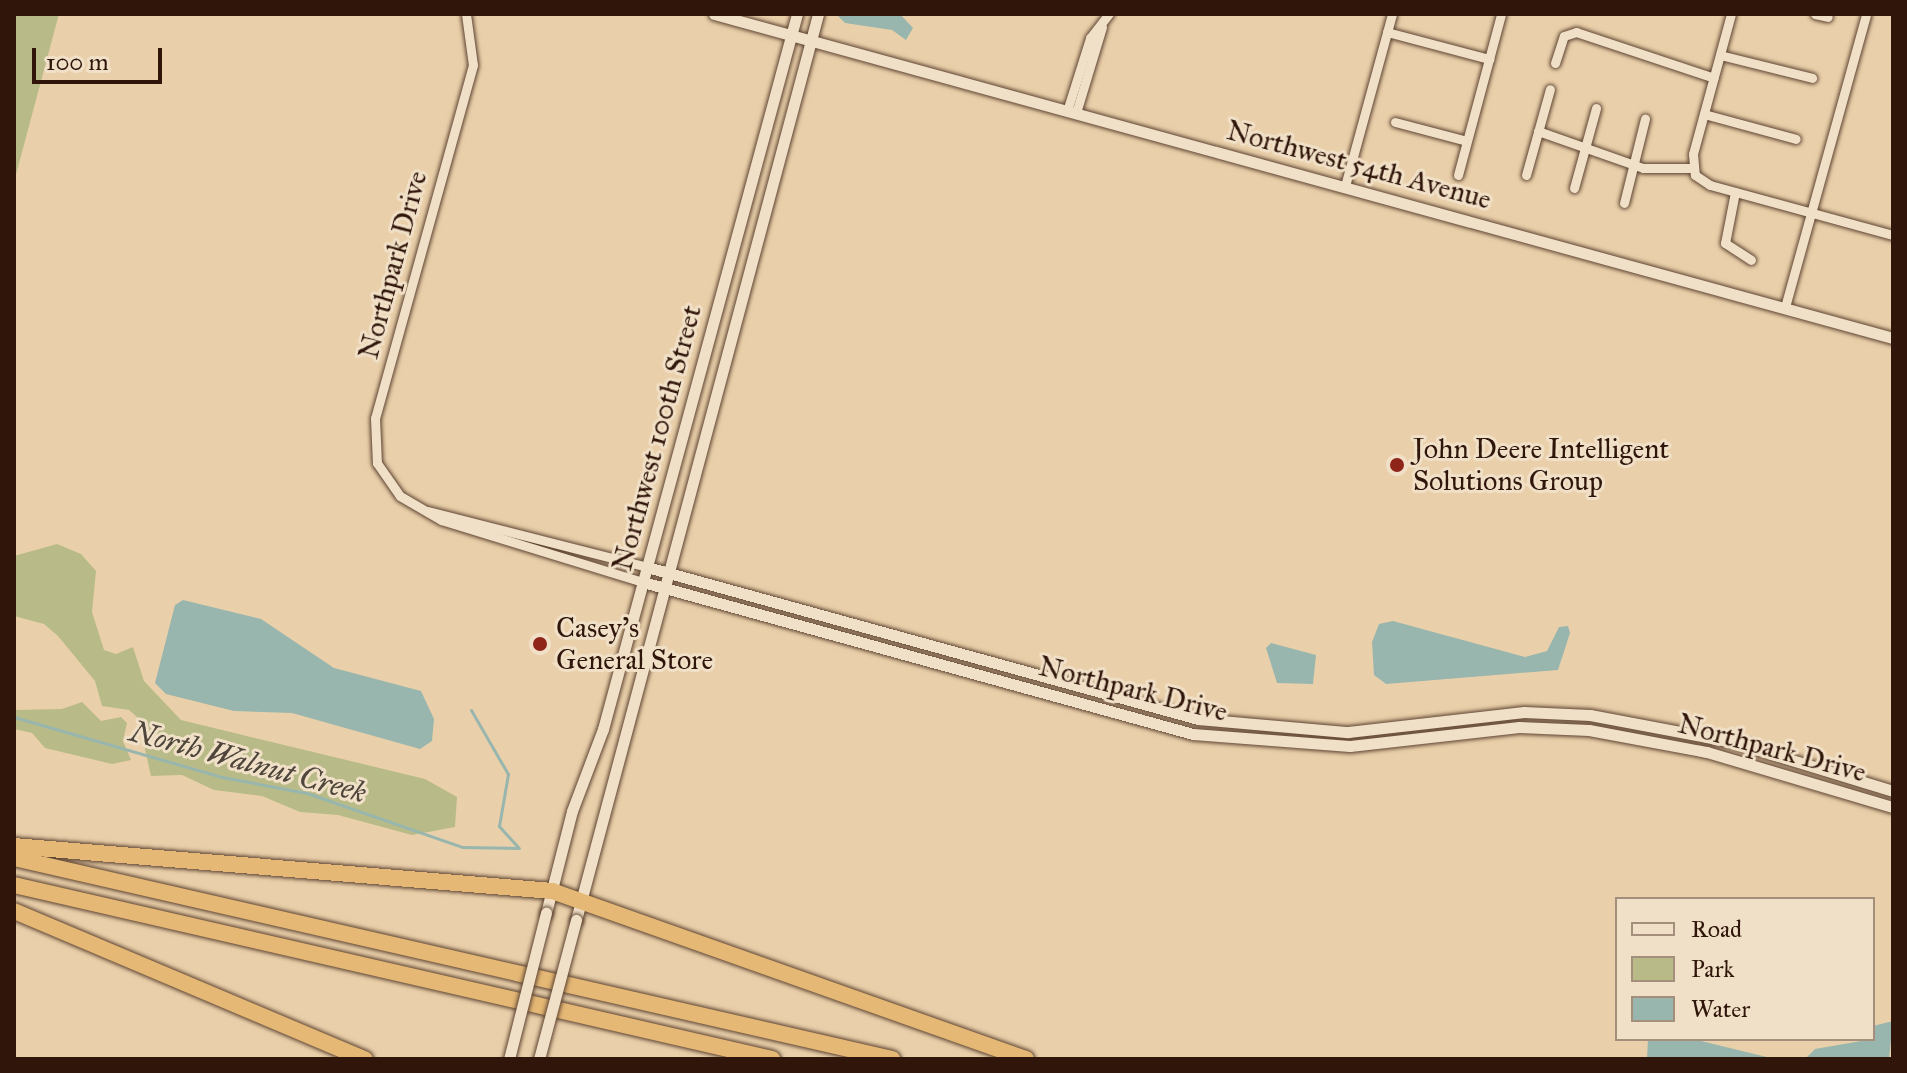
<!DOCTYPE html>
<style>
body{margin:0}
#map{position:relative;width:1907px;height:1073px;overflow:hidden;background:#ead0aa;font-family:"IM FELL Great Primer",serif}
div>[style]{position:absolute}
.green>*{inset:0;background:#b8bb87}
.water>*{inset:0;background:#98b6ad}
.stream>*{height:3px;margin:-1.5px;padding:0 1.5px;transform-origin:1.5px;border-radius:1.5px;background:#98b6ad}
.roads{filter:drop-shadow(0 0 2px #5e4432) drop-shadow(0 0 2px #5e4432)}
.minor>*{height:9px;margin:-4.5px;padding:0 4.5px;transform-origin:4.5px;border-radius:4.5px;background:#f1e0c8}
.tertiary>*{height:11px;margin:-5.5px;padding:0 5.5px;transform-origin:5.5px;border-radius:5.5px;background:#f1e0c8}
.motorway>*{height:16px;margin:-8px;padding:0 8px;transform-origin:8px;border-radius:8px;background:#e5b875}
.bridges{filter:drop-shadow(0 0 2px #5e4432) drop-shadow(0 0 2px #5e4432)}
.tertiary-bridge>*{height:11px;margin:-5.5px;padding:0 5.5px;transform-origin:5.5px;border-radius:5.5px;background:#f1e0c8}
.dots>*{width:22px;height:22px;translate:-50% -50%;box-sizing:border-box;border:4px solid #f1e0c8;border-radius:50%}
span{translate:-50% -50%;white-space:nowrap;text-align:center;line-height:1.15;-webkit-text-stroke:6px #f1e0c8;paint-order:stroke}
.street-label{font-size:28px;color:#30160a}
.poi-label{font-size:28px;color:#30160a}
.left{translate:0 -50%;text-align:left}
.water-label{font-size:30px;color:#4f463b;font-style:italic}
.frame{position:absolute;inset:0;border:16px solid #30160a;pointer-events:none}
.legend{position:absolute;left:1615px;top:897px;width:260px;height:144px;box-sizing:border-box;background:#f1e0c8;border:2px solid #a48f7c;margin:0;padding:10px 14px;list-style:none;font-size:24px;color:#30160a}
.legend li{display:flex;align-items:center;gap:16px;height:40px}
.legend b{width:40px;border:2px solid #a48f7c}
.scale{position:absolute;left:32px;top:48px;width:130px;height:36px;box-sizing:border-box;border:4px solid #30160a;border-top:0;padding-left:10px;font-size:24px;line-height:28px;white-space:nowrap;color:#30160a;-webkit-text-stroke:6px #f1e0c8;paint-order:stroke}
</style>
<div id="map">
<div class="green">
<div style="clip-path:polygon(14px 14px,59px 14px,14px 182px)"></div>
<div style="clip-path:polygon(57px 544px,81px 554px,96px 571px,92px 612px,104px 650px,116px 654px,133px 647px,144px 681px,181px 720px,425px 779px,457px 797px,455px 827px,412px 835px,338px 815px,300px 812px,262px 796px,214px 790px,182px 775px,151px 776px,138px 718px,129px 710px,102px 706px,95px 681px,58px 636px,44px 624px,14px 616px,14px 556px)"></div>
<div style="clip-path:polygon(82px 702px,101px 721px,121px 717px,127px 723px,123px 741px,131px 760px,112px 764px,45px 748px,32px 733px,14px 729px,14px 710px,62px 709px)"></div>
</div>
<div class="water">
<div style="clip-path:polygon(900px 14px,913px 28px,906px 40px,892px 30px,845px 23px,837px 15px)"></div>
<div style="clip-path:polygon(183px 600px,261px 619px,334px 668px,421px 691px,434px 719px,432px 741px,420px 749px,292px 713px,234px 711px,166px 694px,155px 683px,175px 605px)"></div>
<div style="clip-path:polygon(1393px 621px,1525px 657px,1547px 651px,1559px 627px,1568px 626px,1570px 633px,1558px 670px,1386px 684px,1374px 675px,1372px 642px,1379px 624px)"></div>
<div style="clip-path:polygon(1271px 643px,1316px 655px,1313px 684px,1277px 683px,1266px 648px)"></div>
<div style="clip-path:polygon(1893px 1021px,1889px 1059px,1805px 1059px,1815px 1049px,1873px 1039px,1873px 1026px)"></div>
<div style="clip-path:polygon(1648px 1039px,1693px 1039px,1775px 1059px,1647px 1059px)"></div>
</div>
<div class="stream">
<div style="left:471px;top:710px;width:74px;rotate:60deg"></div>
<div style="left:508px;top:774px;width:53px;rotate:99.8deg"></div>
<div style="left:499px;top:826px;width:28px;rotate:48deg"></div>
<div style="left:14px;top:717px;width:216px;rotate:16.1deg"></div>
<div style="left:222px;top:777px;width:86px;rotate:10.7deg"></div>
<div style="left:307px;top:793px;width:164px;rotate:19.2deg"></div>
<div style="left:462px;top:847px;width:57px;rotate:1deg"></div>
</div>
<div class="roads">
<div class="minor">
<div style="left:466px;top:14px;width:51px;rotate:82.2deg"></div>
<div style="left:473px;top:65px;width:366px;rotate:105.5deg"></div>
<div style="left:375px;top:418px;width:45px;rotate:87.5deg"></div>
<div style="left:377px;top:463px;width:40px;rotate:55.1deg"></div>
<div style="left:400px;top:496px;width:48px;rotate:30.3deg"></div>
<div style="left:441px;top:520px;width:211px;rotate:17.1deg"></div>
<div style="left:1731px;top:14px;width:145px;rotate:105.2deg"></div>
<div style="left:1693px;top:154px;width:21px;rotate:85deg"></div>
<div style="left:1695px;top:175px;width:18px;rotate:34deg"></div>
<div style="left:1710px;top:185px;width:190px;rotate:15.3deg"></div>
<div style="left:1815px;top:14px;width:13px;rotate:13deg"></div>
<div style="left:1387px;top:32px;width:106px;rotate:14.8deg"></div>
<div style="left:1720px;top:55px;width:95px;rotate:14deg"></div>
<div style="left:1555px;top:63px;width:28px;rotate:-72deg"></div>
<div style="left:1564px;top:36px;width:13px;rotate:-18deg"></div>
<div style="left:1576px;top:32px;width:145px;rotate:18.4deg"></div>
<div style="left:1067px;top:111px;width:77px;rotate:-72.5deg"></div>
<div style="left:1090px;top:38px;width:31px;rotate:-52deg"></div>
<div style="left:1076px;top:113px;width:90px;rotate:-73.2deg"></div>
<div style="left:1704px;top:114px;width:95px;rotate:15.2deg"></div>
<div style="left:1395px;top:122px;width:74px;rotate:14.8deg"></div>
<div style="left:1538px;top:131px;width:111px;rotate:19.4deg"></div>
<div style="left:1643px;top:168px;width:49px"></div>
<div style="left:1458px;top:175px;width:167px;rotate:-75deg"></div>
<div style="left:1526px;top:175px;width:89px;rotate:-74.4deg"></div>
<div style="left:1345px;top:186px;width:178px;rotate:-74.7deg"></div>
<div style="left:1574px;top:188px;width:83px;rotate:-74.6deg"></div>
<div style="left:1735px;top:192px;width:52px;rotate:101.1deg"></div>
<div style="left:1725px;top:243px;width:31px;rotate:33deg"></div>
<div style="left:1624px;top:203px;width:87px;rotate:-76deg"></div>
<div style="left:1785px;top:307px;width:304px;rotate:-74.5deg"></div>
<div style="left:428px;top:511px;width:226px;rotate:14.3deg"></div>
</div>
<div class="tertiary">
<div style="left:714px;top:14px;width:1223px;rotate:15.37deg"></div>
<div style="left:647px;top:567px;width:572px;rotate:15.42deg"></div>
<div style="left:1198px;top:719px;width:151px;rotate:5deg"></div>
<div style="left:1348px;top:732px;width:177px;rotate:-6.5deg"></div>
<div style="left:1524px;top:712px;width:66px;rotate:2.6deg"></div>
<div style="left:1590px;top:715px;width:146px;rotate:10.7deg"></div>
<div style="left:1733px;top:742px;width:167px;rotate:17deg"></div>
<div style="left:643px;top:582px;width:571px;rotate:15.45deg"></div>
<div style="left:1193px;top:734px;width:157px;rotate:4.4deg"></div>
<div style="left:1350px;top:746px;width:170px;rotate:-6.4deg"></div>
<div style="left:1519px;top:727px;width:70px;rotate:2.5deg"></div>
<div style="left:1589px;top:730px;width:120px;rotate:10.6deg"></div>
<div style="left:1707px;top:752px;width:194px;rotate:16.5deg"></div>
<div style="left:546px;top:913px;width:105px;rotate:-75.7deg"></div>
<div style="left:572px;top:811px;width:88px;rotate:-69.3deg"></div>
<div style="left:603px;top:729px;width:741px;rotate:-74.82deg"></div>
<div style="left:576px;top:920px;width:938px;rotate:-75.04deg"></div>
</div>
<div class="motorway">
<div style="left:14px;top:846px;width:540px;rotate:4.78deg"></div>
<div style="left:552px;top:891px;width:503px;rotate:19.52deg"></div>
<div style="left:14px;top:858px;width:901px;rotate:12.89deg"></div>
<div style="left:14px;top:885px;width:778px;rotate:12.93deg"></div>
<div style="left:14px;top:911px;width:381px;rotate:22.9deg"></div>
</div>
</div>
<div class="bridges">
<div class="tertiary-bridge">
<div style="left:509px;top:1059px;width:151px;rotate:-75.8deg"></div>
<div style="left:539px;top:1059px;width:144px;rotate:-75.1deg"></div>
</div>
</div>
<div class="dots">
<div style="left:1397px;top:465px;background:#8f2418"></div>
<div style="left:540px;top:644px;background:#8f2418"></div>
</div>
<div class="street-label">
<span style="left:1359px;top:165px;rotate:15deg">Northwest 54th Avenue</span>
<span style="left:393px;top:265px;rotate:-75deg">Northpark Drive</span>
<span style="left:657px;top:438px;rotate:-75deg">Northwest 100th Street</span>
<span style="left:1133px;top:689px;rotate:14deg">Northpark Drive</span>
<span style="left:1772px;top:748px;rotate:15deg">Northpark Drive</span>
</div>
<div class="poi-label">
<span class="left" style="left:1413px;top:465px">John Deere Intelligent<br>Solutions Group</span>
<span class="left" style="left:556px;top:644px">Casey's<br>General Store</span>
</div>
<div class="water-label">
<span style="left:248px;top:762px;rotate:15deg">North Walnut Creek</span>
</div>
<div class="frame"></div>
<ul class="legend">
<li><b style="height:10px;background:#f1e0c8"></b>Road</li>
<li><b style="height:22px;background:#b8bb87"></b>Park</li>
<li><b style="height:22px;background:#98b6ad"></b>Water</li>
</ul>
<div class="scale">100 m</div>
</div>
